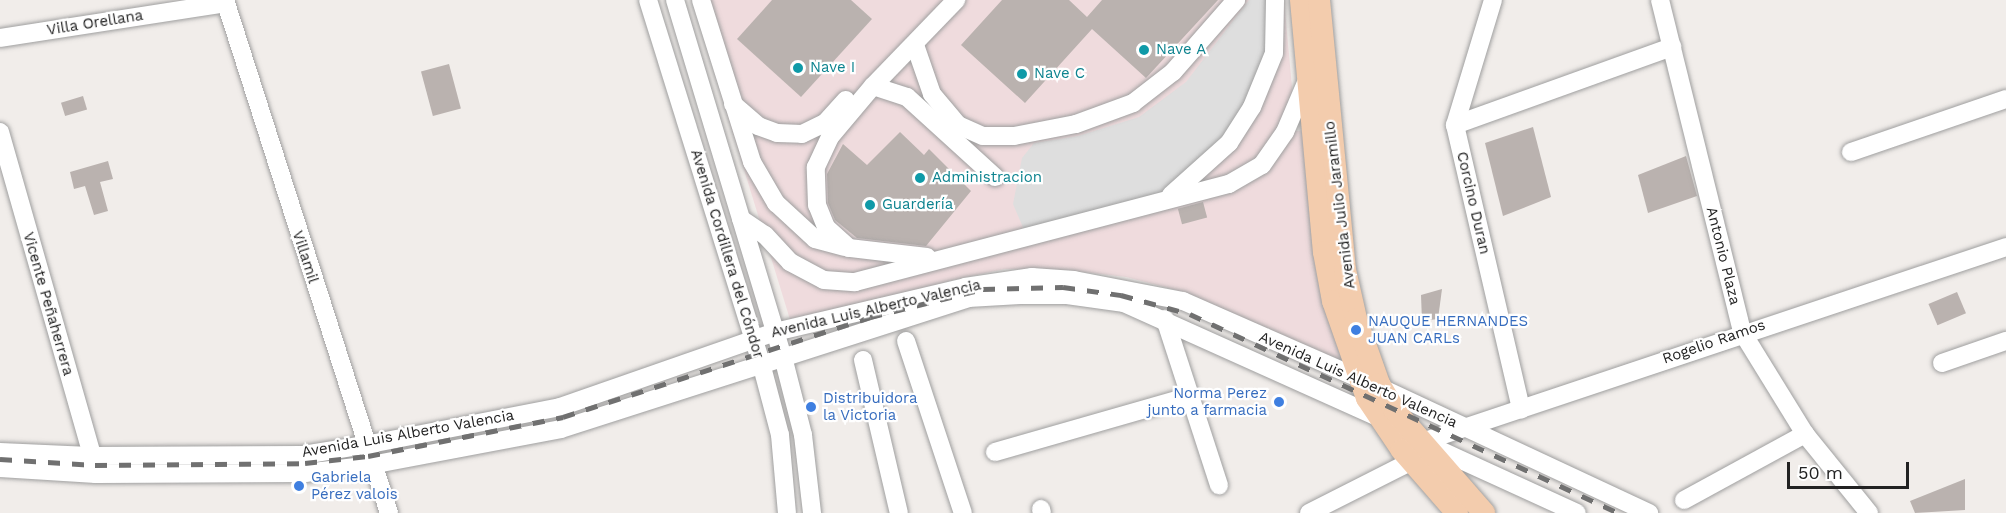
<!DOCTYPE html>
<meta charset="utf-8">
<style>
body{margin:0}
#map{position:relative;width:2006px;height:513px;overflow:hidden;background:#f1edea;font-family:"Work Sans",sans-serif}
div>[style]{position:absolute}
.commercial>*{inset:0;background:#efdbdd}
.parking>*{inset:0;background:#dedede}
.building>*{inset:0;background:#bab2af;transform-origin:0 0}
.roads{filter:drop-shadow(0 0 2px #9f9f9f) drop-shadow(0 0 2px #9f9f9f)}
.minor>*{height:18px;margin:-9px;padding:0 9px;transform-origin:9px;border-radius:9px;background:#fff}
.major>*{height:22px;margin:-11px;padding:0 11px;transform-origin:11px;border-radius:11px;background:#f3ccad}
.rail>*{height:4.5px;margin-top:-2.25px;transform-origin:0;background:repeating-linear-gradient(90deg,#707070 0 12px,transparent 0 24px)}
.dots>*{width:16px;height:16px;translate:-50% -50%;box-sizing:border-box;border:3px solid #fff;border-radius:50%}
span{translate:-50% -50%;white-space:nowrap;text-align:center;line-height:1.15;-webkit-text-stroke:4.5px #fff;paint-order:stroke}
.street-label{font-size:15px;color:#222}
.culture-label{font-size:15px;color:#0d838f}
.left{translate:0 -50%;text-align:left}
.shop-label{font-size:15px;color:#366cbe}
.right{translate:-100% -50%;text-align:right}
.scale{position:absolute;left:1787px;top:462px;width:122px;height:27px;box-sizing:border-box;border:3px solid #222;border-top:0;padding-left:8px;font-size:18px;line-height:21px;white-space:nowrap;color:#222;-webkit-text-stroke:4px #fff;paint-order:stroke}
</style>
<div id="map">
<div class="commercial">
<div style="clip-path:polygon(692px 0,1284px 0,1296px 131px,1313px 130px,1352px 362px,1337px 361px,1176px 290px,1126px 277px,1066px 270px,1005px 269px,953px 280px,792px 326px)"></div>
</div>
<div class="parking">
<div style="clip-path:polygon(1249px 0,1275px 0,1277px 9px,1252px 107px,1161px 202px,1027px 237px,1013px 204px,1022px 158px,1034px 143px,1078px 136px,1139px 117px,1186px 82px)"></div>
</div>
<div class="building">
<div style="clip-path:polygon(772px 0,851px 0,872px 19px,801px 97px,737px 39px)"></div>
<div style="clip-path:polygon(1002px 0,1069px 0,1087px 17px,1102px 0,1218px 0,1146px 78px,1092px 29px,1025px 103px,961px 45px)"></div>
<div style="left:449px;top:64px;width:46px;height:29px;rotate:75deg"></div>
<div style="left:83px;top:96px;width:14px;height:23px;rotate:73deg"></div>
<div style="clip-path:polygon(1533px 127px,1551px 197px,1503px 216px,1485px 143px)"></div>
<div style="clip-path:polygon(900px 132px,924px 155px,929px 149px,971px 191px,926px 246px,857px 238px,835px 220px,828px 203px,827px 174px,843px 144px,867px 165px)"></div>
<div style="clip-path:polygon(1686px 156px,1697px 196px,1648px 213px,1638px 175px)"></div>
<div style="clip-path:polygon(108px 161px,113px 179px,100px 182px,108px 211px,94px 215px,85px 186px,74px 189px,70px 172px)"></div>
<div style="left:1203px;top:202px;width:16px;height:26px;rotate:75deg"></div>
<div style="clip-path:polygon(1442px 289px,1438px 319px,1422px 321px,1421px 295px)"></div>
<div style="left:1957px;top:292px;width:23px;height:31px;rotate:67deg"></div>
<div style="clip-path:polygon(1965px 479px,1965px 510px,1915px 513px,1910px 501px)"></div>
</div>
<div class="roads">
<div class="minor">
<div style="left:225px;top:0;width:539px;rotate:72.27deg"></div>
<div style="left:648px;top:0;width:380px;rotate:72.7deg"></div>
<div style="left:761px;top:363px;width:74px;rotate:75.2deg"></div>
<div style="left:780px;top:435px;width:78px;rotate:84.9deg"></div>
<div style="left:675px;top:0;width:373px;rotate:73.2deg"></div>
<div style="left:783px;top:357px;width:81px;rotate:75.6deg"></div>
<div style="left:803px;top:435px;width:79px;rotate:83.4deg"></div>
<div style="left:701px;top:0;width:170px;rotate:72.5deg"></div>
<div style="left:752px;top:162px;width:48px;rotate:59.7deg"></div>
<div style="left:776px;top:203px;width:53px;rotate:42.7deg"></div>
<div style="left:815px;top:239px;width:30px;rotate:15deg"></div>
<div style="left:1493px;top:0;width:131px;rotate:106.9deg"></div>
<div style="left:1455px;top:125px;width:292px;rotate:76.9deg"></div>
<div style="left:1660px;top:0;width:342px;rotate:76.1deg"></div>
<div style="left:1742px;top:332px;width:120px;rotate:58.3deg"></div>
<div style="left:1805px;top:434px;width:102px;rotate:51deg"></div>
<div style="left:0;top:38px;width:228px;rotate:-8.8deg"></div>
<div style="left:915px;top:45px;width:52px;rotate:70.9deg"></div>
<div style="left:932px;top:94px;width:40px;rotate:50deg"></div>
<div style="left:958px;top:125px;width:27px;rotate:24deg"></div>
<div style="left:983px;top:136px;width:31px"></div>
<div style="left:1014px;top:136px;width:63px;rotate:-11deg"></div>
<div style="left:1076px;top:124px;width:61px;rotate:-20.2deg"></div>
<div style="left:1133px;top:103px;width:51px;rotate:-37.8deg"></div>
<div style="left:1173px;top:72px;width:96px;rotate:-48.8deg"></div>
<div style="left:873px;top:86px;width:36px;rotate:18deg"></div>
<div style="left:907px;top:97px;width:119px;rotate:42.3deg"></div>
<div style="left:733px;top:104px;width:33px;rotate:41deg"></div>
<div style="left:758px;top:126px;width:20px;rotate:20deg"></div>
<div style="left:777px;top:133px;width:25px;rotate:2deg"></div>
<div style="left:802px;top:134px;width:25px;rotate:-26deg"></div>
<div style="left:825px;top:123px;width:31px;rotate:-48deg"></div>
<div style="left:1455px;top:125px;width:231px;rotate:-19.8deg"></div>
<div style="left:0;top:132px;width:347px;rotate:74.1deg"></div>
<div style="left:1851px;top:152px;width:164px;rotate:-18.9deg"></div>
<div style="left:1171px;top:195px;width:78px;rotate:-41.9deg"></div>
<div style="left:1229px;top:143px;width:43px;rotate:-57.4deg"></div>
<div style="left:1252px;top:107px;width:58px;rotate:-67.8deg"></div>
<div style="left:1274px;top:53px;width:53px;rotate:-88.9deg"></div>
<div style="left:741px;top:219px;width:29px;rotate:34deg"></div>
<div style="left:765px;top:235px;width:37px;rotate:47deg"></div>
<div style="left:790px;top:262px;width:38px;rotate:28deg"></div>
<div style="left:824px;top:280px;width:31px;rotate:4deg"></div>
<div style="left:855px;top:282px;width:387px;rotate:-14.7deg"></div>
<div style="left:1229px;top:184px;width:38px;rotate:-30deg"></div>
<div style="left:1262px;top:165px;width:40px;rotate:-55.1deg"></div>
<div style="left:1285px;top:132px;width:59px;rotate:-66.9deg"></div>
<div style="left:927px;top:257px;width:79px;rotate:-173.4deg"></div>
<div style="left:849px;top:248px;width:31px;rotate:-138deg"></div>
<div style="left:826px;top:227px;width:24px;rotate:-112deg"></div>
<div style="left:817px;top:205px;width:38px;rotate:-92deg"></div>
<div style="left:816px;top:167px;width:33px;rotate:-65deg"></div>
<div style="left:830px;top:137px;width:67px;rotate:-49.9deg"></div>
<div style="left:873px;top:86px;width:120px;rotate:-46deg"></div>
<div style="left:1165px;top:319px;width:175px;rotate:72deg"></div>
<div style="left:906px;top:341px;width:181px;rotate:71.7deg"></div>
<div style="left:863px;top:360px;width:157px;rotate:76.8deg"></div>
<div style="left:1942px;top:363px;width:68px;rotate:-19deg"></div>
<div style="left:1422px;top:442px;width:616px;rotate:-18.46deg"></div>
<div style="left:1424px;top:443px;width:168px;rotate:24.6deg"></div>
<div style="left:0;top:452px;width:90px;rotate:2.5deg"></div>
<div style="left:90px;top:456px;width:213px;rotate:-0.3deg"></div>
<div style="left:303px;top:455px;width:63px;rotate:-9.2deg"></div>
<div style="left:365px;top:445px;width:199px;rotate:-11deg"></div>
<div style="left:560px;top:407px;width:228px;rotate:-19.2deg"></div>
<div style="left:775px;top:332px;width:195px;rotate:-13.3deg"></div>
<div style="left:965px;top:287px;width:68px;rotate:-8.5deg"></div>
<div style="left:1032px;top:277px;width:42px;rotate:4.1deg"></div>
<div style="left:1074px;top:280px;width:111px;rotate:10.9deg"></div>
<div style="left:1183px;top:301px;width:216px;rotate:23.7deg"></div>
<div style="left:1381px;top:388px;width:296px;rotate:25deg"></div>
<div style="left:995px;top:452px;width:203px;rotate:-16deg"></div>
<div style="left:0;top:468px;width:96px;rotate:3.6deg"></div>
<div style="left:96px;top:474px;width:209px;rotate:-0.3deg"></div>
<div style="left:305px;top:473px;width:66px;rotate:-6.9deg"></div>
<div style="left:371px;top:465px;width:193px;rotate:-10.7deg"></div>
<div style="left:561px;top:429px;width:428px;rotate:-17.8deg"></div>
<div style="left:968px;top:298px;width:52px;rotate:-3.3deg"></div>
<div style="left:1020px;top:295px;width:47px"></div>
<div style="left:1067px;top:295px;width:58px;rotate:8deg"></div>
<div style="left:1124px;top:303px;width:283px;rotate:24.2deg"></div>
<div style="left:1684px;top:500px;width:138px;rotate:-28.6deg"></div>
<div style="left:1041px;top:509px;width:4px;rotate:76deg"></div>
<div style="left:1309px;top:513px;width:115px;rotate:-26.8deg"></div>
</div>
<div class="major">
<div style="left:1301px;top:0;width:253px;rotate:84.8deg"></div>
<div style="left:1324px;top:252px;width:50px;rotate:79.6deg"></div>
<div style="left:1333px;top:301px;width:103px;rotate:70.7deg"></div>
<div style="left:1367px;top:398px;width:63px;rotate:56.1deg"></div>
<div style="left:1402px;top:450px;width:84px;rotate:48.9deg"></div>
<div style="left:1319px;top:0;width:271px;rotate:84.5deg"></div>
<div style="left:1345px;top:270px;width:50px;rotate:77.3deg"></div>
<div style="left:1356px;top:319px;width:69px;rotate:70.5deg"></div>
<div style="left:1379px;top:384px;width:33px;rotate:59deg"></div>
<div style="left:1396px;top:412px;width:134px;rotate:48.9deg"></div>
</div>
</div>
<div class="rail">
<div style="left:0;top:459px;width:95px;rotate:3.6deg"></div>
<div style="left:95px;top:465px;width:210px;rotate:-0.5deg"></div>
<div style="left:305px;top:463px;width:63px;rotate:-6.3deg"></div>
<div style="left:368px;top:456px;width:199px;rotate:-11.3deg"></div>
<div style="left:563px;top:417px;width:323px;rotate:-18deg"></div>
<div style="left:870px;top:317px;width:116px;rotate:-13.9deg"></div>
<div style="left:983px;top:289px;width:80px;rotate:-1.4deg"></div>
<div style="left:1063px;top:287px;width:59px;rotate:7.9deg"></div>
<div style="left:1121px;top:295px;width:72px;rotate:15.4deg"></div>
<div style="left:1190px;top:314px;width:472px;rotate:24.9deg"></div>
</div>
<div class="dots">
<div style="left:1144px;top:50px;background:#0f9aa8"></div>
<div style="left:798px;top:68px;background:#0f9aa8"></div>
<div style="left:1022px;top:74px;background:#0f9aa8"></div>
<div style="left:920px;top:178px;background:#0f9aa8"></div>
<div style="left:870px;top:205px;background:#0f9aa8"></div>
<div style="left:1356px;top:330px;background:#3f7fe0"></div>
<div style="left:1279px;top:402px;background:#3f7fe0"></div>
<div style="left:811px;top:407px;background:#3f7fe0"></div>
<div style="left:299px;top:486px;background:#3f7fe0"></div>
</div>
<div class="street-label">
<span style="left:95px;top:23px;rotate:-9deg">Villa Orellana</span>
<span style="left:1473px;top:203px;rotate:77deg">Corcino Duran</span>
<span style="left:1340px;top:205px;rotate:-97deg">Avenida Julio Jaramillo</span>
<span style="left:727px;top:254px;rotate:73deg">Avenida Cordillera del Cóndor</span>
<span style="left:1723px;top:256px;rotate:76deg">Antonio Plaza</span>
<span style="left:305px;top:257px;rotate:72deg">Villamil</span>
<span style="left:48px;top:304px;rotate:74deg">Vicente Peñaherrera</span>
<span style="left:876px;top:309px;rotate:-13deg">Avenida Luis Alberto Valencia</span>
<span style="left:1714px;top:342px;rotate:-19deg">Rogelio Ramos</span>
<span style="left:1358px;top:380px;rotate:24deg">Avenida Luis Alberto Valencia</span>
<span style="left:408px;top:434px;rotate:-10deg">Avenida Luis Alberto Valencia</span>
</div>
<div class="culture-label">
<span class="left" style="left:1156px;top:50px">Nave A</span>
<span class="left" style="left:810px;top:68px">Nave I</span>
<span class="left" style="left:1034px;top:74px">Nave C</span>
<span class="left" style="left:932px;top:178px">Administracion</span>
<span class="left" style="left:882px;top:205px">Guardería</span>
</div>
<div class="shop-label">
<span class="left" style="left:1368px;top:330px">NAUQUE HERNANDES<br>JUAN CARLs</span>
<span class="right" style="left:1267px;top:402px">Norma Perez<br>junto a farmacia</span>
<span class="left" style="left:823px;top:407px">Distribuidora<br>la Victoria</span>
<span class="left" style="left:311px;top:486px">Gabriela<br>Pérez valois</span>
</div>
<div class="scale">50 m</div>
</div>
